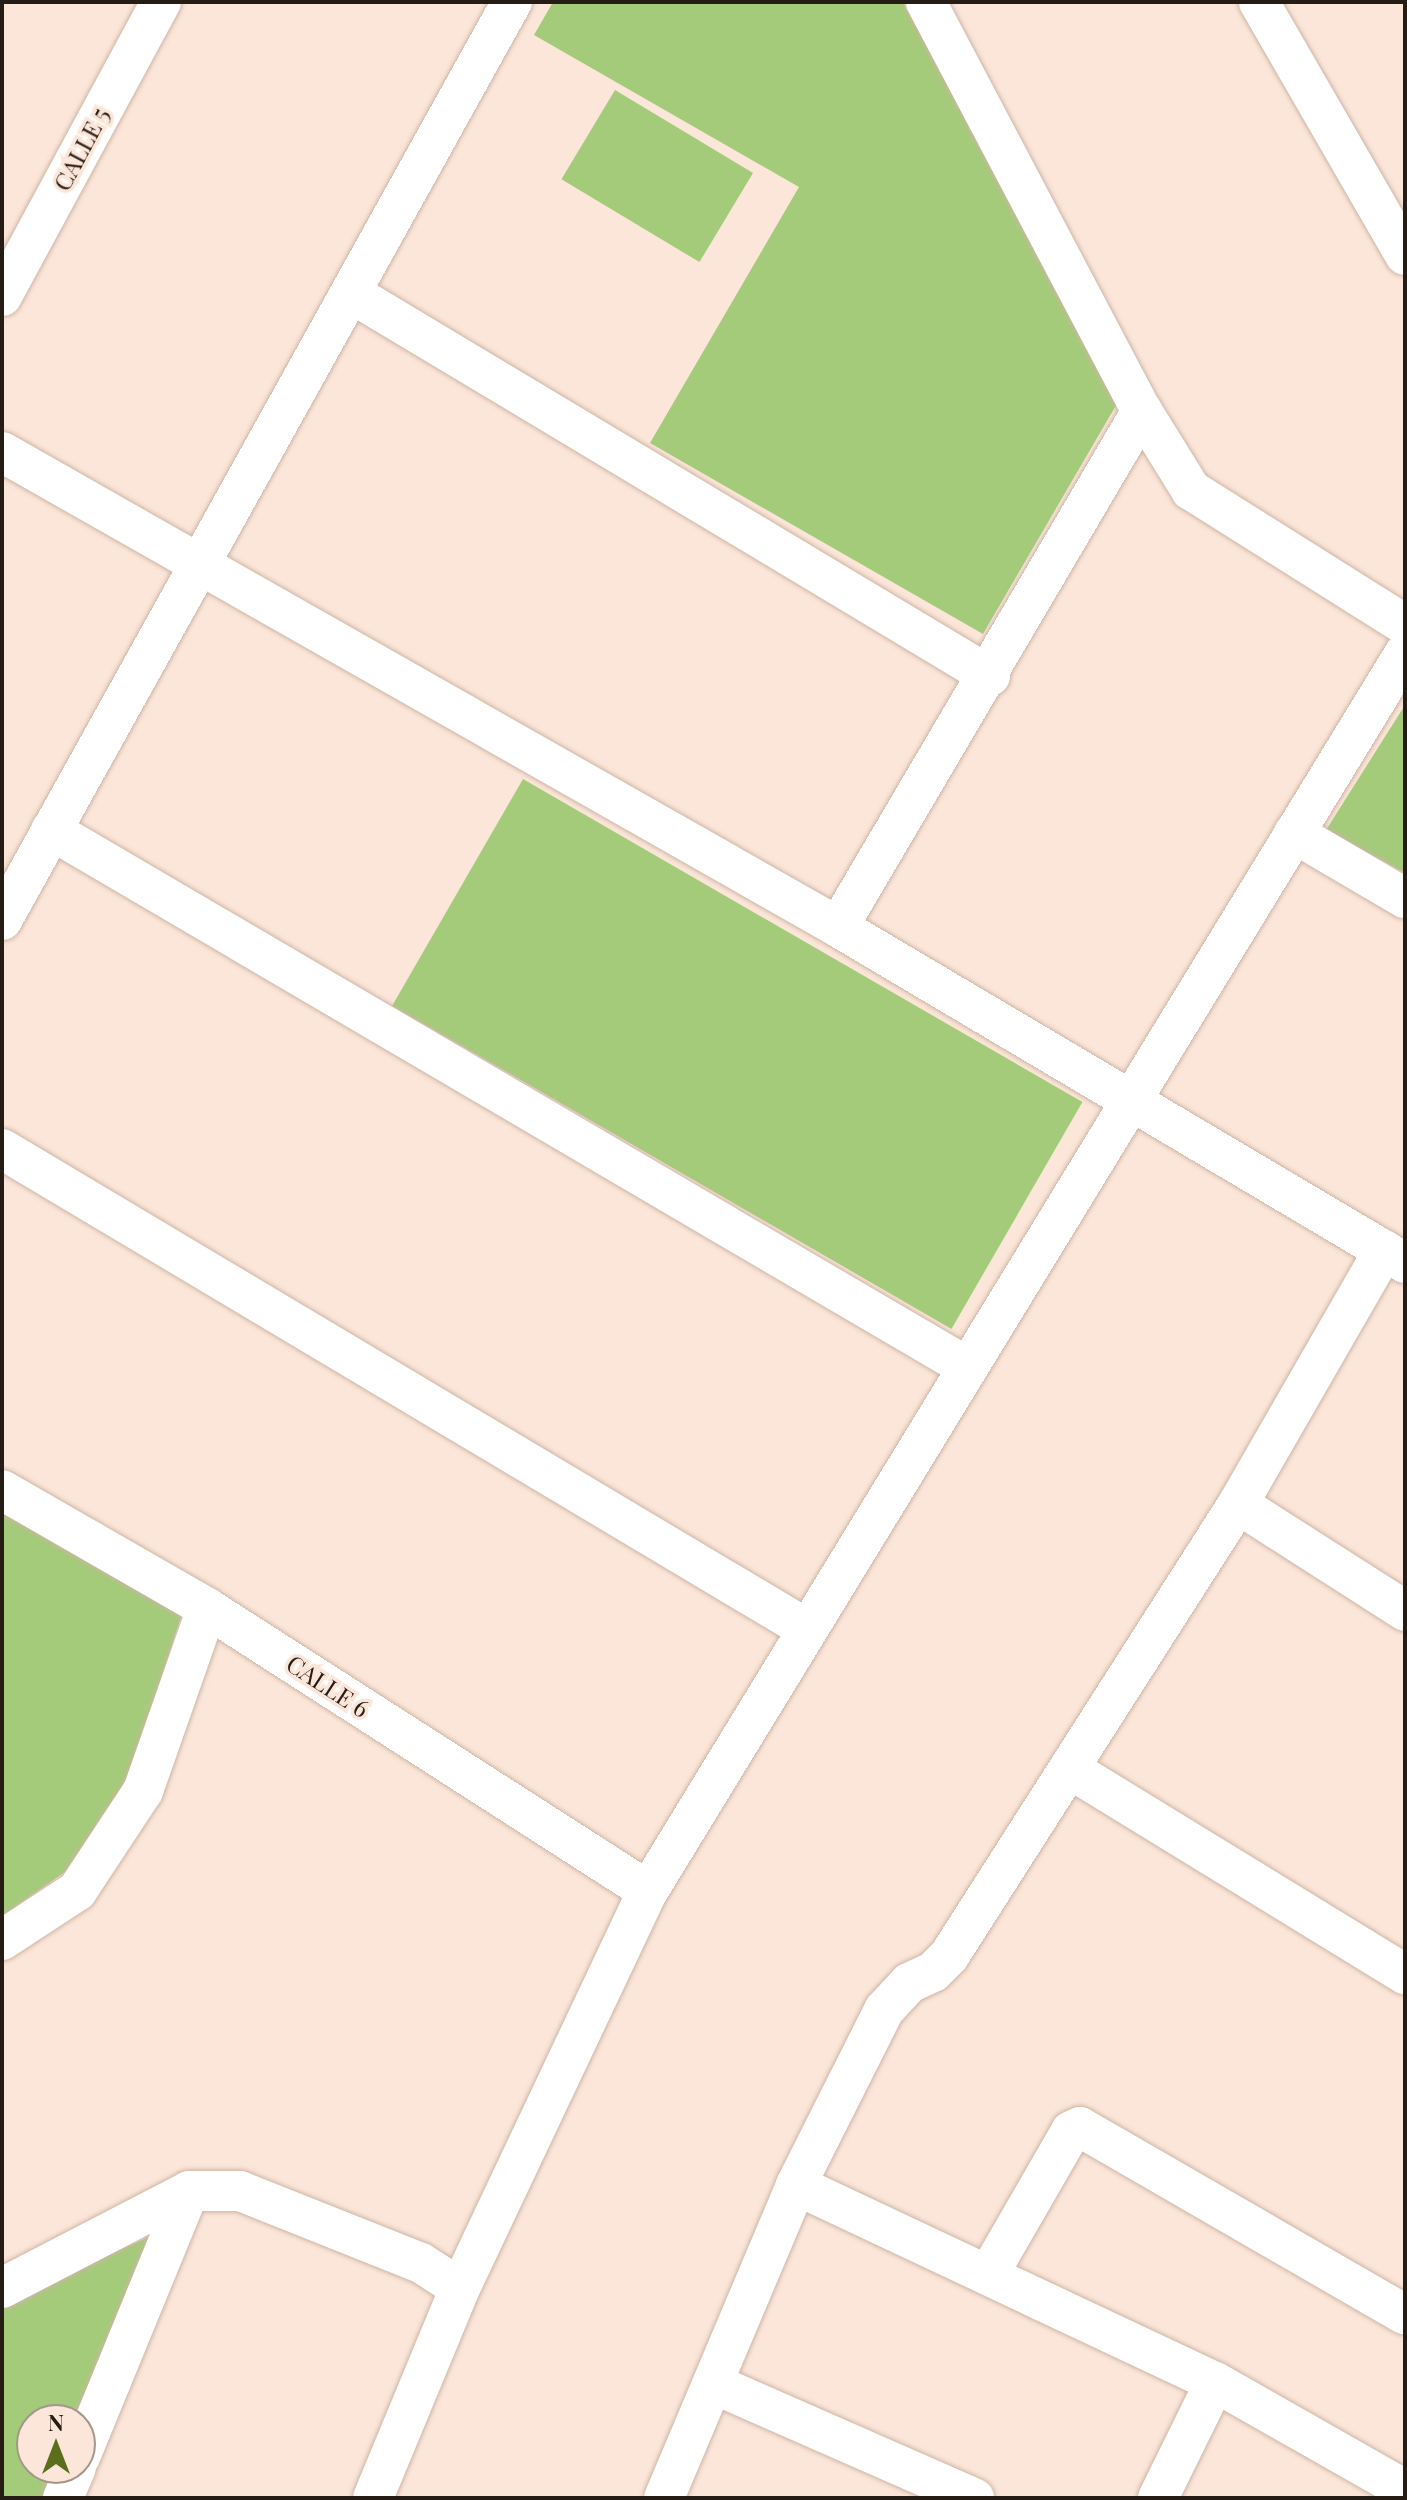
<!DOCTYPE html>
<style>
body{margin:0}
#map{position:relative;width:1407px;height:2500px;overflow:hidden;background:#fbe6d9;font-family:"Playfair Display",serif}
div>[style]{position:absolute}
.green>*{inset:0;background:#a4cb7a;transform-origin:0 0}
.roads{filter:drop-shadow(0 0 2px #ceb5a5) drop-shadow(0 0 2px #ceb5a5)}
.street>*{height:40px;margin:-20px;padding:0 20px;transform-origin:20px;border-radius:20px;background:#fff}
span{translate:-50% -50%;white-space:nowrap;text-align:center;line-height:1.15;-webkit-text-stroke:7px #fbe6d9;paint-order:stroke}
.street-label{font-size:24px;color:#261c16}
.frame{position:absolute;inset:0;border:4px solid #261c16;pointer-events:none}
.north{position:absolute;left:16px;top:2404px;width:80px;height:80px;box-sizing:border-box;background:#fbe6d9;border:2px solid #a6958b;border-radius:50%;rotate:0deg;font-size:22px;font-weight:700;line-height:32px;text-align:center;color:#261c16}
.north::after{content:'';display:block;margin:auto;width:28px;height:36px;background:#5b6e1b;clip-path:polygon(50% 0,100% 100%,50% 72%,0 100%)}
</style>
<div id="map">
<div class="green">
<div style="clip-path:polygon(553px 2px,903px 2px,1118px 402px,983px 634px,650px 443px,799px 187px,534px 35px)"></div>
<div style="left:615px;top:90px;width:161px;height:104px;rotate:31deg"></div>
<div style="clip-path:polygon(1405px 705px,1405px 873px,1326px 830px)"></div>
<div style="left:523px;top:779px;width:646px;height:262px;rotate:30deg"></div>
<div style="clip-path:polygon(2px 1513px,182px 1614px,126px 1787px,65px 1872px,2px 1916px)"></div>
<div style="clip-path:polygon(166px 2229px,80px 2420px,32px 2420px,32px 2468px,64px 2468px,51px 2498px,2px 2498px,2px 2303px)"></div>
</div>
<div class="roads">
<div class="street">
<div style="left:926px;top:2px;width:463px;rotate:62.2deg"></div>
<div style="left:1142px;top:411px;width:93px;rotate:58.2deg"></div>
<div style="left:1191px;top:490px;width:253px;rotate:32.2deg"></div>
<div style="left:1259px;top:2px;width:292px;rotate:60deg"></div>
<div style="left:351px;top:293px;width:745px;rotate:30.94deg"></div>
<div style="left:2px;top:296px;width:334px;rotate:-61.6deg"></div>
<div style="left:2px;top:452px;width:962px;rotate:29.6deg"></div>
<div style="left:838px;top:927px;width:659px;rotate:30.65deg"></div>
<div style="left:51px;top:830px;width:1062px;rotate:30.38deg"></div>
<div style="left:1294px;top:833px;width:129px;rotate:30.4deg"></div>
<div style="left:2px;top:920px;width:1050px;rotate:-60.95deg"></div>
<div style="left:838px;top:927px;width:599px;rotate:-59.5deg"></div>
<div style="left:2px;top:1149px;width:937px;rotate:30.81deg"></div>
<div style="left:2px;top:1490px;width:237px;rotate:29.9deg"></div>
<div style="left:207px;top:1608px;width:524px;rotate:32.69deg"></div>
<div style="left:1238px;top:1504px;width:198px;rotate:32.6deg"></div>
<div style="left:1070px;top:1769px;width:393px;rotate:31.5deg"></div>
<div style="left:2px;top:1940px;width:90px;rotate:-33.2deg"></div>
<div style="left:77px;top:1891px;width:120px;rotate:-56.6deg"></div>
<div style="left:143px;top:1791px;width:194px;rotate:-70.7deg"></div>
<div style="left:796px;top:2185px;width:463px;rotate:25.2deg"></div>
<div style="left:1215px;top:2382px;width:219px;rotate:29.6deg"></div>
<div style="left:988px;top:2275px;width:166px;rotate:-60deg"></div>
<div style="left:1071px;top:2131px;width:10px;rotate:-24deg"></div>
<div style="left:1080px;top:2127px;width:375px;rotate:30deg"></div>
<div style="left:2px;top:2288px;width:211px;rotate:-27.4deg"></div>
<div style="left:189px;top:2191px;width:51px"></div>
<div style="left:240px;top:2191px;width:195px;rotate:21.7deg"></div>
<div style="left:421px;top:2263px;width:46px;rotate:32.7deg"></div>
<div style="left:714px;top:2384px;width:284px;rotate:23.7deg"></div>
<div style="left:80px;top:2457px;width:287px;rotate:-67.7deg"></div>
<div style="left:63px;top:2498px;width:33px;rotate:-67deg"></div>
<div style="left:373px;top:2498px;width:227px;rotate:-67.5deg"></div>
<div style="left:460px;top:2288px;width:439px;rotate:-64.7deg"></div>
<div style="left:648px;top:1891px;width:1451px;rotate:-58.56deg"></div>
<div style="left:664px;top:2498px;width:340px;rotate:-67.1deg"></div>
<div style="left:796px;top:2185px;width:196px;rotate:-63.3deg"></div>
<div style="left:884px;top:2010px;width:37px;rotate:-47deg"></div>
<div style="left:909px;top:1983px;width:26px;rotate:-25deg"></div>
<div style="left:933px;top:1972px;width:23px;rotate:-45deg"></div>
<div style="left:949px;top:1956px;width:536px;rotate:-57.41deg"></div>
<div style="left:1238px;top:1504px;width:293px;rotate:-60.1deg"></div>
<div style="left:1158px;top:2498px;width:129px;rotate:-63.8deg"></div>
</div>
</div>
<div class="street-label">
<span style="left:81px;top:149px;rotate:-62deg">CALLE 5</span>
<span style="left:328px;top:1686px;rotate:33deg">CALLE 6</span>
</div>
<div class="frame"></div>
<div class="north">N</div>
</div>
